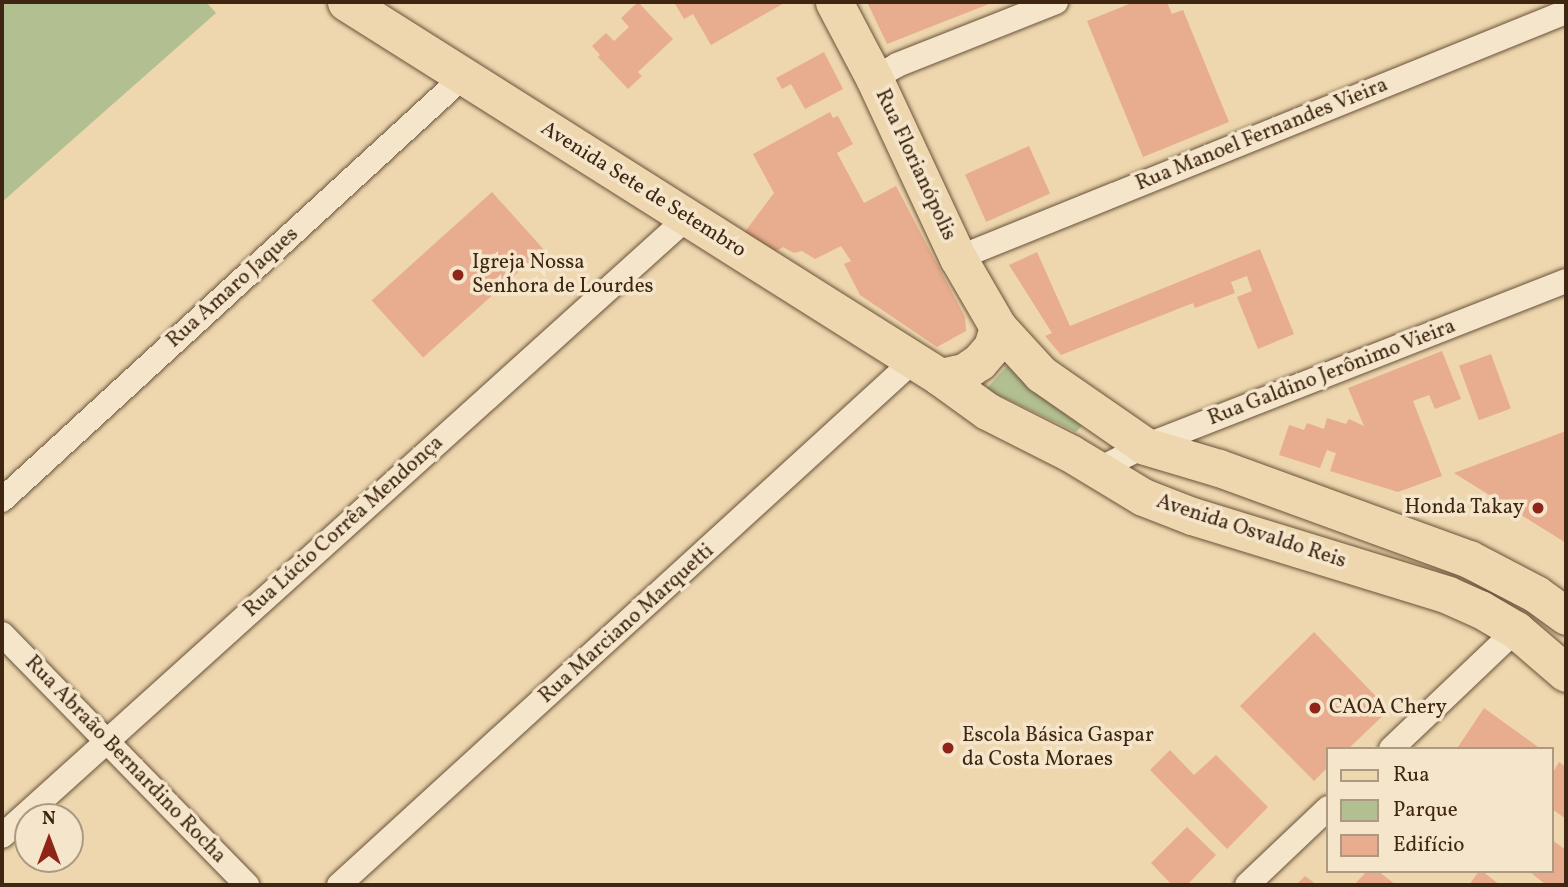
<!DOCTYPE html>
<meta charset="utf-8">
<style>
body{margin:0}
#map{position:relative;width:1568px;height:887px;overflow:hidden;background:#eed7af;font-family:Vollkorn,serif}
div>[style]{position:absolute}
.green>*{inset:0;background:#b2bf90}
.building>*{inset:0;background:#e8ac8e;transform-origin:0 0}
.roads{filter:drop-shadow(0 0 2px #6a5239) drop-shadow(0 0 2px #6a5239)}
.minor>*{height:24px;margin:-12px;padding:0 12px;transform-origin:12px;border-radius:12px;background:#f4e5cb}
.primary>*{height:37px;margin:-18.5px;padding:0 18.5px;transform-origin:18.5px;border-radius:18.5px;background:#eed7af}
.dots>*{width:19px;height:19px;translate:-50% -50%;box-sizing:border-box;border:4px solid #f4e5cb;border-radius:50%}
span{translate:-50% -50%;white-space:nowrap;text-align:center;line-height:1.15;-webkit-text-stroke:7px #f4e5cb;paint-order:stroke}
.street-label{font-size:21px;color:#3e2612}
.poi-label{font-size:21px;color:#3e2612}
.left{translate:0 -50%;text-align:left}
.right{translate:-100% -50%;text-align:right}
.frame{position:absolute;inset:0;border:4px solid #3e2612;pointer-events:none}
.legend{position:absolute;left:1326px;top:747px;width:228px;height:126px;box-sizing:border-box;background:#f4e5cb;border:2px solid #ab9981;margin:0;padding:9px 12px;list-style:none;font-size:21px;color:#3e2612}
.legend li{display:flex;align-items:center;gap:14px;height:35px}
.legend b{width:35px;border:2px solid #ab9981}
.north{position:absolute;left:14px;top:803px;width:70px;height:70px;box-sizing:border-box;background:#f4e5cb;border:2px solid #ab9981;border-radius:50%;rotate:0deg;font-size:19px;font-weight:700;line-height:28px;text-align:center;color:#3e2612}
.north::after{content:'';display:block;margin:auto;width:24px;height:32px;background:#8f2418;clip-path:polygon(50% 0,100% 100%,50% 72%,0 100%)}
</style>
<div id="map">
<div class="green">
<div style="clip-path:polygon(2px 2px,206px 2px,216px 13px,2px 202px)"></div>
<div style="clip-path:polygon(1008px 365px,1082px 426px,1076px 432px,986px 389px)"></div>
</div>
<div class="building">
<div style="clip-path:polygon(638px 2px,673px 39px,638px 72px,642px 76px,628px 89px,598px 57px,600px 55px,592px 46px,606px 33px,614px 41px,629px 27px,621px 18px)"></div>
<div style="clip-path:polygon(674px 2px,786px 2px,711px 45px,693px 14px,684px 19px)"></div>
<div style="clip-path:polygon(867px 2px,994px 2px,887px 44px)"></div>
<div style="clip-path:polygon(1134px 2px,1167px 2px,1172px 14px,1183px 10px,1229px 122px,1143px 157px,1087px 21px)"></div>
<div style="clip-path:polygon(824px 52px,843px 89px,805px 109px,791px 84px,782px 89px,776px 78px)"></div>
<div style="clip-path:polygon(830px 112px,833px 118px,838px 116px,853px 144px,837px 153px,864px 203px,896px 186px,965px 317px,966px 331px,937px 347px,860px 295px,844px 264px,851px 261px,841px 246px,815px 259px,802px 251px,794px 253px,783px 247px,774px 252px,744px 233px,774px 193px,753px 154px)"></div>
<div style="left:1029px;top:146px;width:52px;height:70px;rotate:66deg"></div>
<div style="left:492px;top:192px;width:77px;height:162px;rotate:48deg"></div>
<div style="clip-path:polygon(1260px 249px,1294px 334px,1258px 349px,1237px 297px,1252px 291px,1247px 276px,1231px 282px,1235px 293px,1195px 308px,1193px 303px,1061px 355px,1045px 336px,1052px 333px,1009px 265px,1037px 252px,1070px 326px)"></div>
<div style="clip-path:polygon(1442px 351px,1461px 399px,1435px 409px,1429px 395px,1413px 401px,1442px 476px,1398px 492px,1330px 471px,1336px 453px,1327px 450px,1320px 468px,1279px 455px,1289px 425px,1304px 430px,1307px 423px,1324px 429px,1327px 418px,1346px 424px,1349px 419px,1364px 426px,1348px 388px)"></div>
<div style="left:1491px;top:354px;width:58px;height:34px;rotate:70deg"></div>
<div style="clip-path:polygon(1566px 431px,1566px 543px,1454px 473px)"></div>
<div style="clip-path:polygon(1314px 632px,1389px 710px,1348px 749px,1328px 749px,1328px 767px,1314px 781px,1240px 706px)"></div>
<div style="clip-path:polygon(1484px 708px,1541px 749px,1458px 747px)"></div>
<div style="clip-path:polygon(1170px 750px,1194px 775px,1216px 755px,1268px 807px,1227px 849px,1150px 770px)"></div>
<div style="clip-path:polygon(1559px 762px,1566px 767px,1566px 819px,1552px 809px,1552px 774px)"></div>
<div style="clip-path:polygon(1187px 827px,1216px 855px,1187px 885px,1172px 885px,1151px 863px)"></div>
<div style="clip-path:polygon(1552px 840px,1566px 850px,1566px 885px,1546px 885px,1529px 871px,1552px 871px)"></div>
<div style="clip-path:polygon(1367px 871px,1378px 871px,1396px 885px,1354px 885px)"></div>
<div style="clip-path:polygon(1479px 871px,1482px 871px,1500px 885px,1469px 885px)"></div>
<div style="clip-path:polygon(1305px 876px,1317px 885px,1296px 885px)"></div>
</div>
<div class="roads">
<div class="minor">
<div style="left:874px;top:78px;width:26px;rotate:-29deg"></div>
<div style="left:897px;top:65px;width:171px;rotate:-21.6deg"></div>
<div style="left:958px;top:258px;width:656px;rotate:-22.03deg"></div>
<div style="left:1099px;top:469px;width:51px;rotate:-26.6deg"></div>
<div style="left:1145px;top:446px;width:452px;rotate:-21.4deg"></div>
<div style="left:2px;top:500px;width:626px;rotate:-42.54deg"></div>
<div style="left:2px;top:634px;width:351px;rotate:45.7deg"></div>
<div style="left:1391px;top:749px;width:173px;rotate:-43.6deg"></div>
<div style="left:2px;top:836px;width:923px;rotate:-42.06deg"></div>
<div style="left:339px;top:885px;width:777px;rotate:-42.39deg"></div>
<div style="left:1247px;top:885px;width:112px;rotate:-43.5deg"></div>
</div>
<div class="primary">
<div style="left:346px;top:2px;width:702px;rotate:32.26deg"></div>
<div style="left:940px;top:377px;width:58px;rotate:35.9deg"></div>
<div style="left:987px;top:411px;width:93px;rotate:26.8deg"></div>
<div style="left:1070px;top:453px;width:85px;rotate:31.1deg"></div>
<div style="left:1143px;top:497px;width:53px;rotate:21.2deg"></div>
<div style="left:1192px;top:516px;width:268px;rotate:17.1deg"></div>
<div style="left:1448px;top:595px;width:35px;rotate:24deg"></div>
<div style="left:1480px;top:609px;width:42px;rotate:30.3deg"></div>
<div style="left:1516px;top:630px;width:66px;rotate:40.7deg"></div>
<div style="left:834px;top:2px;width:86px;rotate:62.2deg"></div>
<div style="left:874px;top:78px;width:199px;rotate:65deg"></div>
<div style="left:958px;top:258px;width:80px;rotate:59.9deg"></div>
<div style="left:998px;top:327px;width:64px;rotate:47.5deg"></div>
<div style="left:1041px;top:374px;width:126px;rotate:34.7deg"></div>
<div style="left:1145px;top:446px;width:77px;rotate:16.6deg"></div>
<div style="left:1219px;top:468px;width:266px;rotate:20deg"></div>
<div style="left:1469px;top:559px;width:76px;rotate:27.6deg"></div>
<div style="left:1536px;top:594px;width:37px;rotate:36deg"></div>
<div style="left:940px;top:377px;width:25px;rotate:-12deg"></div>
<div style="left:964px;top:372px;width:18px;rotate:-34deg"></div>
<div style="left:979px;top:362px;width:20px;rotate:-49deg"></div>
<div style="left:992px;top:347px;width:21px;rotate:-73deg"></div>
</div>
</div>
<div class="dots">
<div style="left:458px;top:275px;background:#8f2418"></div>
<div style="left:1538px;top:508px;background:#8f2418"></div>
<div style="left:1315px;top:708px;background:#8f2418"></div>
<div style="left:948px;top:748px;background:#8f2418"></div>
</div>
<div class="street-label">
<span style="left:1262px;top:135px;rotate:-22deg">Rua Manoel Fernandes Vieira</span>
<span style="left:915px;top:165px;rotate:65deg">Rua Florianópolis</span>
<span style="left:643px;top:190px;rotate:32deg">Avenida Sete de Setembro</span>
<span style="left:233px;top:288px;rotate:-42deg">Rua Amaro Jaques</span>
<span style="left:1332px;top:373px;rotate:-21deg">Rua Galdino Jerônimo Vieira</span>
<span style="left:344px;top:527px;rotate:-42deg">Rua Lúcio Corrêa Mendonça</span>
<span style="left:1251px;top:532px;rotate:18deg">Avenida Osvaldo Reis</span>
<span style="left:627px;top:624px;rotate:-42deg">Rua Marciano Marquetti</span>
<span style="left:125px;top:760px;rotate:46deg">Rua Abraão Bernardino Rocha</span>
</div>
<div class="poi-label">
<span class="left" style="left:472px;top:275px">Igreja Nossa<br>Senhora de Lourdes</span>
<span class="right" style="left:1524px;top:508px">Honda Takay</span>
<span class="left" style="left:1329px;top:708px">CAOA Chery</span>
<span class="left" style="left:962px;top:748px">Escola Básica Gaspar<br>da Costa Moraes</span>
</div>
<div class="frame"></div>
<ul class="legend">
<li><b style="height:9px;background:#eed7af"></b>Rua</li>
<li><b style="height:19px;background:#b2bf90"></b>Parque</li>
<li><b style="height:19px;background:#e8ac8e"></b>Edifício</li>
</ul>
<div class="north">N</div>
</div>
